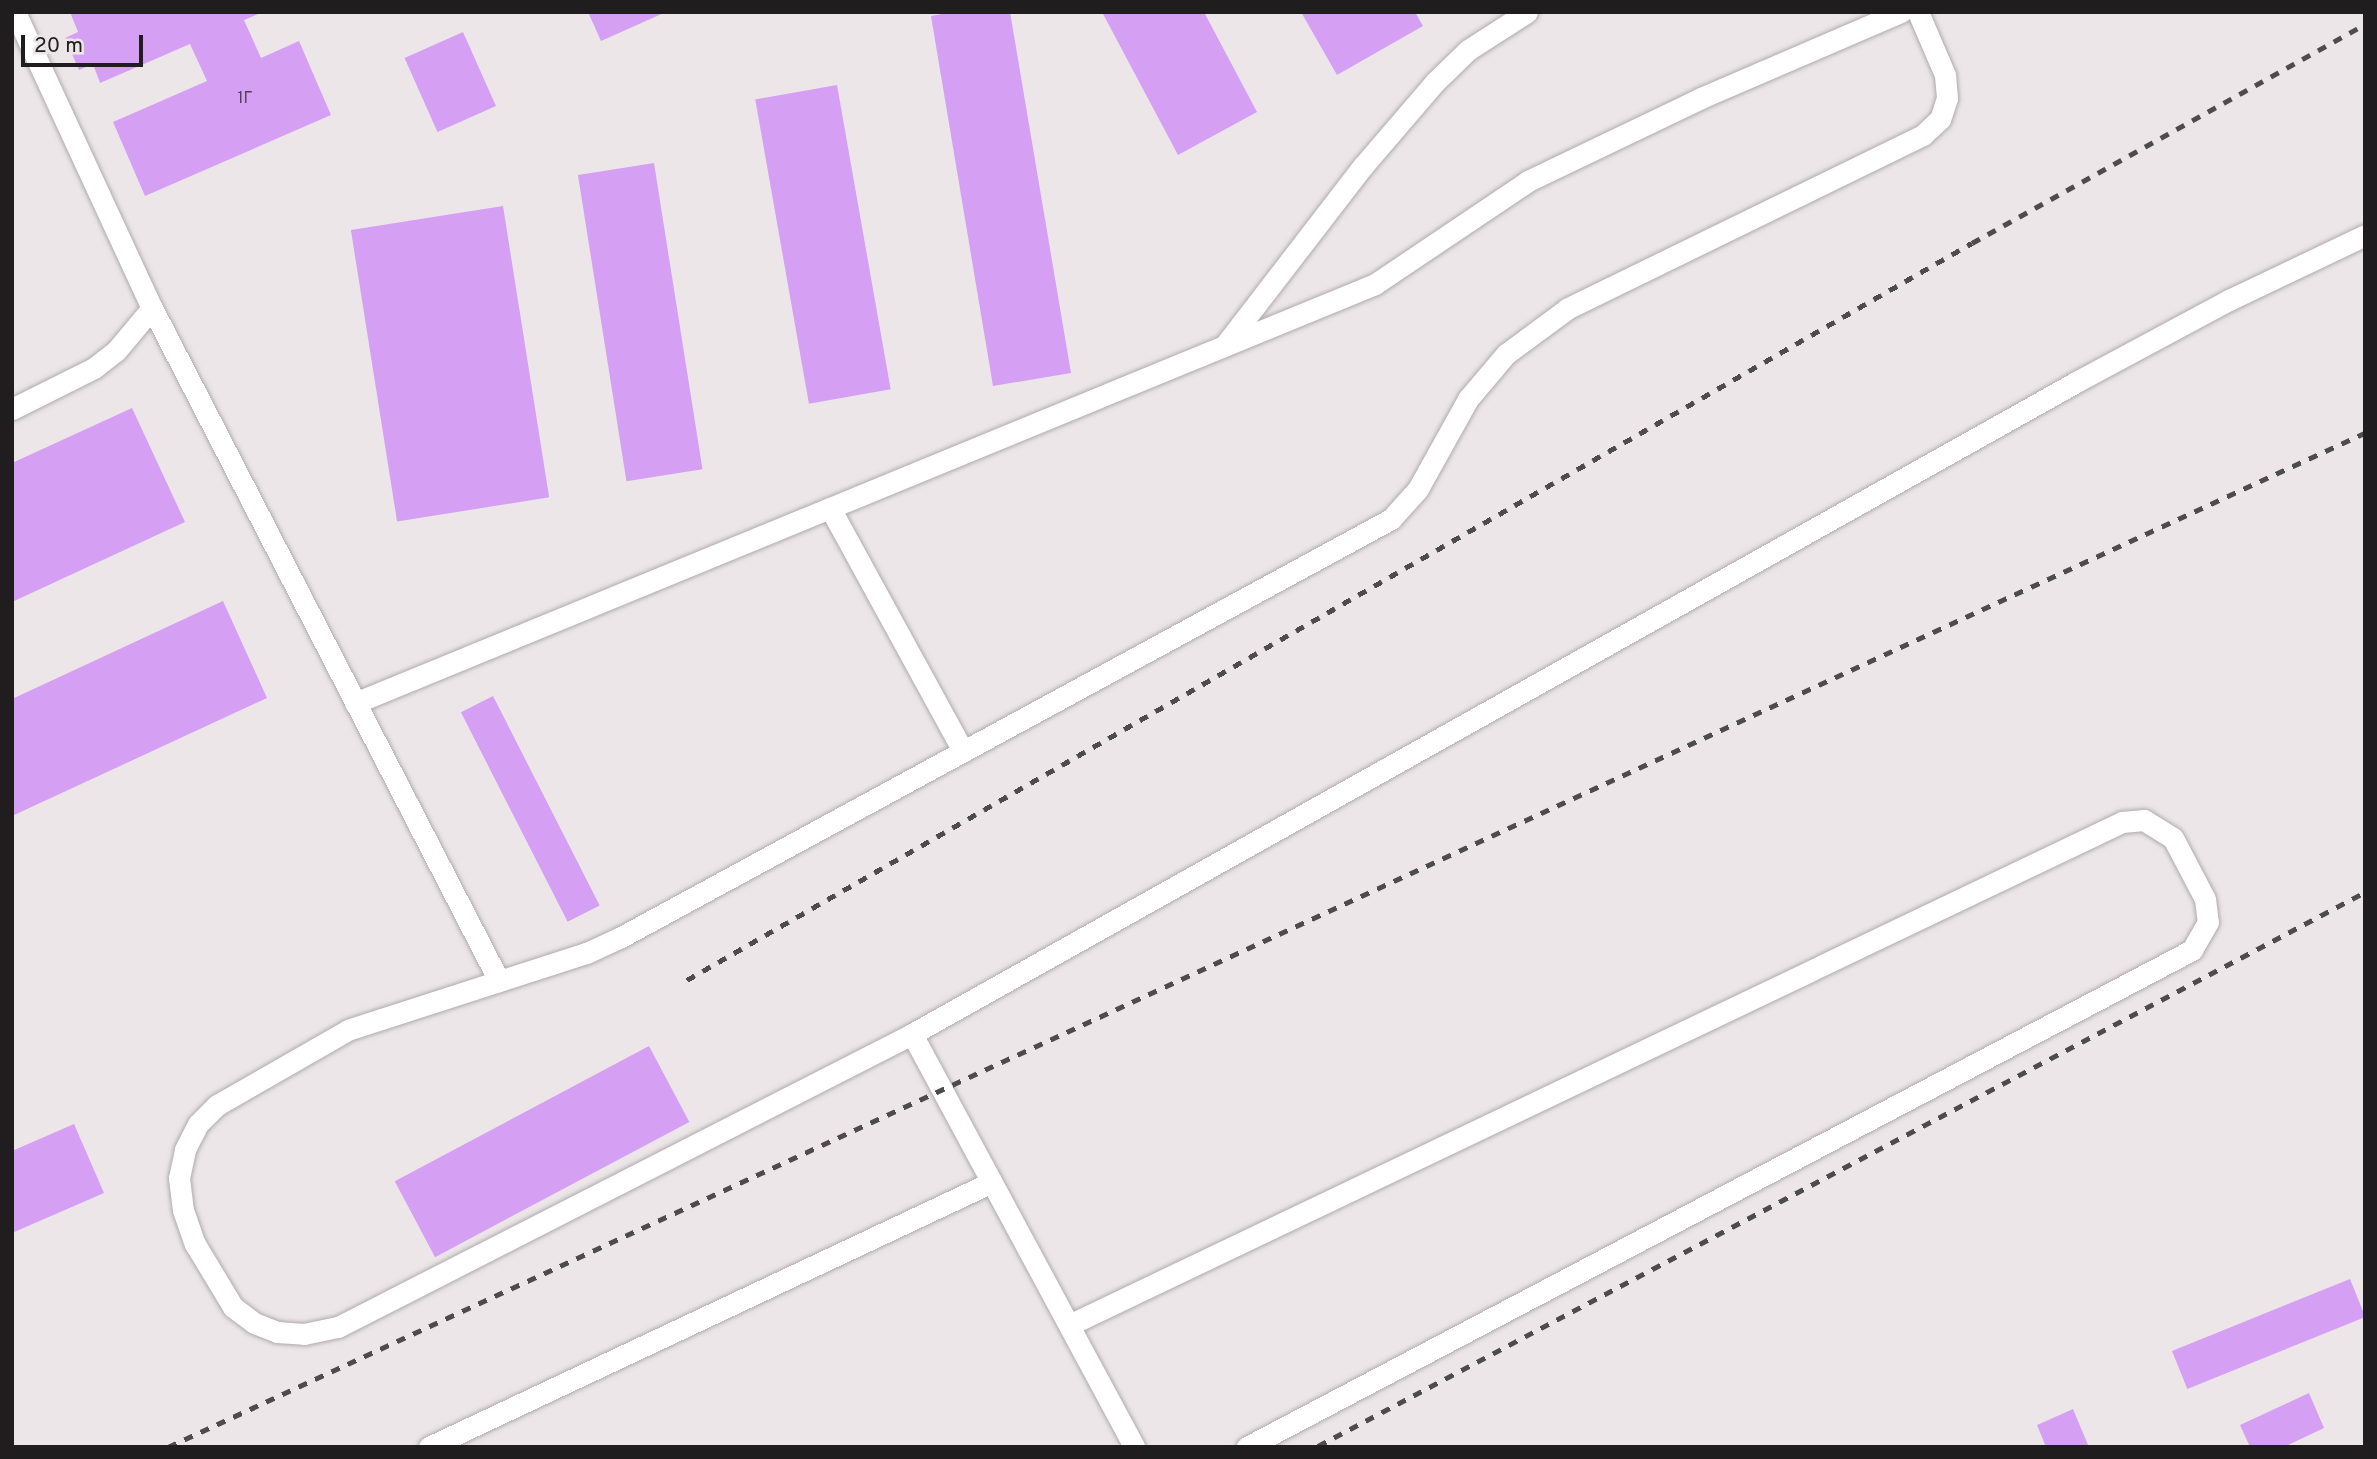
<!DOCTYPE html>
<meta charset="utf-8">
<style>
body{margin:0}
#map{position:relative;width:2377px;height:1459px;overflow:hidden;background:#ece6e9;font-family:Overpass,sans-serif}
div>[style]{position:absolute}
.building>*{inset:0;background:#d5a0f3;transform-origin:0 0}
.roads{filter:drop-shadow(0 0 2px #b0aaad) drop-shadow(0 0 2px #b0aaad)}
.lane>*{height:21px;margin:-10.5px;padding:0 10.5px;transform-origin:10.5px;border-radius:10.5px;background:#fff}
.rail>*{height:5px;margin-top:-2.5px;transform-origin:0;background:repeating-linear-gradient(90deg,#4e4b4c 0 9px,transparent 0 18px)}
span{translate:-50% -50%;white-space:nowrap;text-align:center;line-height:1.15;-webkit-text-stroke:7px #ece6e9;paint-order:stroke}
.number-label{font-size:16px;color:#4c3e53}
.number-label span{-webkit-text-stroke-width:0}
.frame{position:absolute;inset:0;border:14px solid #1f1d1e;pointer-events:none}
.scale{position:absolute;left:21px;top:35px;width:122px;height:32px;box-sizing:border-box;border:4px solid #1f1d1e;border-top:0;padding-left:9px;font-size:21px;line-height:24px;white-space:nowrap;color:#1f1d1e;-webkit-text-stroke:5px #ece6e9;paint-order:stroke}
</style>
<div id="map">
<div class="building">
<div style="clip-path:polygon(70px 12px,263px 12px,244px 20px,261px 58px,299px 41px,331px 115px,145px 196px,113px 122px,207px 81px,190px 44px,100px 83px,93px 64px,79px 70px,65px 38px,78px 32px)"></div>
<div style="clip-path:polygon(588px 12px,666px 12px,601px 41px)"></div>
<div style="clip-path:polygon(952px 12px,1010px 12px,1071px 373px,993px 386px,931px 16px)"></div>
<div style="clip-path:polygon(1102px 12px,1204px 12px,1257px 112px,1178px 155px)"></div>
<div style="clip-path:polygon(1301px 12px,1415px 12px,1423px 26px,1337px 75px)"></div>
<div style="left:463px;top:32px;width:81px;height:64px;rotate:66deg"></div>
<div style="left:837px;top:85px;width:309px;height:83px;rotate:80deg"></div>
<div style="left:654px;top:163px;width:310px;height:77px;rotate:81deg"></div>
<div style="left:503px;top:206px;width:295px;height:154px;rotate:81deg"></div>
<div style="clip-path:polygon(132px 408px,185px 522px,12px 602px,12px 463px)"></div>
<div style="clip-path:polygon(223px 601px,267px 698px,12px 816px,12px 699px)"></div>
<div style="left:493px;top:696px;width:235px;height:36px;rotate:63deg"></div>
<div style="left:649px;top:1046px;width:86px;height:288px;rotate:62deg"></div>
<div style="clip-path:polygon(74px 1124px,104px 1193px,12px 1233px,12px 1151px)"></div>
<div style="left:2350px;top:1279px;width:41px;height:192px;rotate:68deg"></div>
<div style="clip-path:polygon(2309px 1393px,2324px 1428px,2284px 1447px,2250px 1447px,2240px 1425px)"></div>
<div style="clip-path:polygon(2073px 1409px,2088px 1445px,2046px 1447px,2037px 1425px)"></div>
</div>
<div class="roads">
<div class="lane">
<div style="left:15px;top:12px;width:326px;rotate:65.2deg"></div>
<div style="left:152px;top:308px;width:757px;rotate:62.72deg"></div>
<div style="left:1918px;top:12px;width:69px;rotate:66.8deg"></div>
<div style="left:1945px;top:75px;width:23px;rotate:85deg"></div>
<div style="left:1947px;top:98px;width:22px;rotate:108deg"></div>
<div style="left:1940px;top:119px;width:23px;rotate:137deg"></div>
<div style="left:1923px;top:135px;width:396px;rotate:154deg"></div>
<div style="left:1567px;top:309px;width:76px;rotate:143.6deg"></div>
<div style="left:1506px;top:354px;width:59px;rotate:130.2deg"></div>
<div style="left:1468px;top:399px;width:103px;rotate:119.1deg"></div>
<div style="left:1418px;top:489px;width:40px;rotate:132deg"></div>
<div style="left:1391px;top:519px;width:876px;rotate:151.5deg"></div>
<div style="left:621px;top:937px;width:38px;rotate:155deg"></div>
<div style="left:586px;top:953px;width:250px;rotate:162.1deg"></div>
<div style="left:348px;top:1030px;width:151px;rotate:150.2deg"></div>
<div style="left:217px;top:1105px;width:27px;rotate:135deg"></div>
<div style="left:198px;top:1124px;width:29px;rotate:117deg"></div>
<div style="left:185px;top:1150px;width:29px;rotate:102deg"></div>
<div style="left:179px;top:1178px;width:32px;rotate:83deg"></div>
<div style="left:183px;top:1210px;width:36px;rotate:71deg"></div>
<div style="left:195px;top:1244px;width:74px;rotate:58.9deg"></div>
<div style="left:233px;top:1307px;width:26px;rotate:37deg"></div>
<div style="left:254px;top:1323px;width:25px;rotate:21deg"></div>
<div style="left:277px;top:1332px;width:27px;rotate:4deg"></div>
<div style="left:304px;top:1334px;width:35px;rotate:-12deg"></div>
<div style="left:338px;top:1327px;width:644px;rotate:-27.04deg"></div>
<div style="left:912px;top:1034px;width:1334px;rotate:-29.25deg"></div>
<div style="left:2076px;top:382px;width:174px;rotate:-28.2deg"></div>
<div style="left:2229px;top:300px;width:151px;rotate:-25.5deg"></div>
<div style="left:1225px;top:345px;width:226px;rotate:-52.4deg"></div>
<div style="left:1363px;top:166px;width:111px;rotate:-49.4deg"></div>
<div style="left:1435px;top:82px;width:46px;rotate:-44.1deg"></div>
<div style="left:1468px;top:50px;width:70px;rotate:-32.8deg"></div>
<div style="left:12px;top:409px;width:92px;rotate:-26.6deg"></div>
<div style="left:94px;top:368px;width:28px;rotate:-38deg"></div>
<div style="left:116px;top:351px;width:56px;rotate:-50.1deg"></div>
<div style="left:830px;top:508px;width:277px;rotate:61.3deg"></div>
<div style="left:355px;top:703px;width:1103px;rotate:-22.33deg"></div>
<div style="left:1375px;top:284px;width:184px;rotate:-33.9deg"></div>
<div style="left:1528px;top:181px;width:192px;rotate:-25.6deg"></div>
<div style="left:1701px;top:98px;width:218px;rotate:-23.3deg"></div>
<div style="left:912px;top:1034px;width:469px;rotate:61.7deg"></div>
<div style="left:1069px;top:1325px;width:1167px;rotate:-25.53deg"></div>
<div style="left:2122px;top:822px;width:22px;rotate:-5deg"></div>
<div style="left:2144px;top:820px;width:34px;rotate:32deg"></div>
<div style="left:2173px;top:838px;width:69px;rotate:62.3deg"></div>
<div style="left:2205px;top:899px;width:23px;rotate:83deg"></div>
<div style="left:2208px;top:922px;width:32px;rotate:120deg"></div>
<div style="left:2192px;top:950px;width:1068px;rotate:152.26deg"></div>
<div style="left:429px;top:1447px;width:622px;rotate:-25.21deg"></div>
</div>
</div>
<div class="rail">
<div style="left:687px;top:980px;width:1481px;rotate:-29.84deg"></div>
<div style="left:1972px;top:243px;width:450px;rotate:-29.1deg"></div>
<div style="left:1318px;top:1446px;width:1185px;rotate:-27.88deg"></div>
<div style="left:168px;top:1447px;width:2420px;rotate:-24.78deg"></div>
</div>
<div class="number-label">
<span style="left:245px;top:99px">1Г</span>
</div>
<div class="frame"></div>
<div class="scale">20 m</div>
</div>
